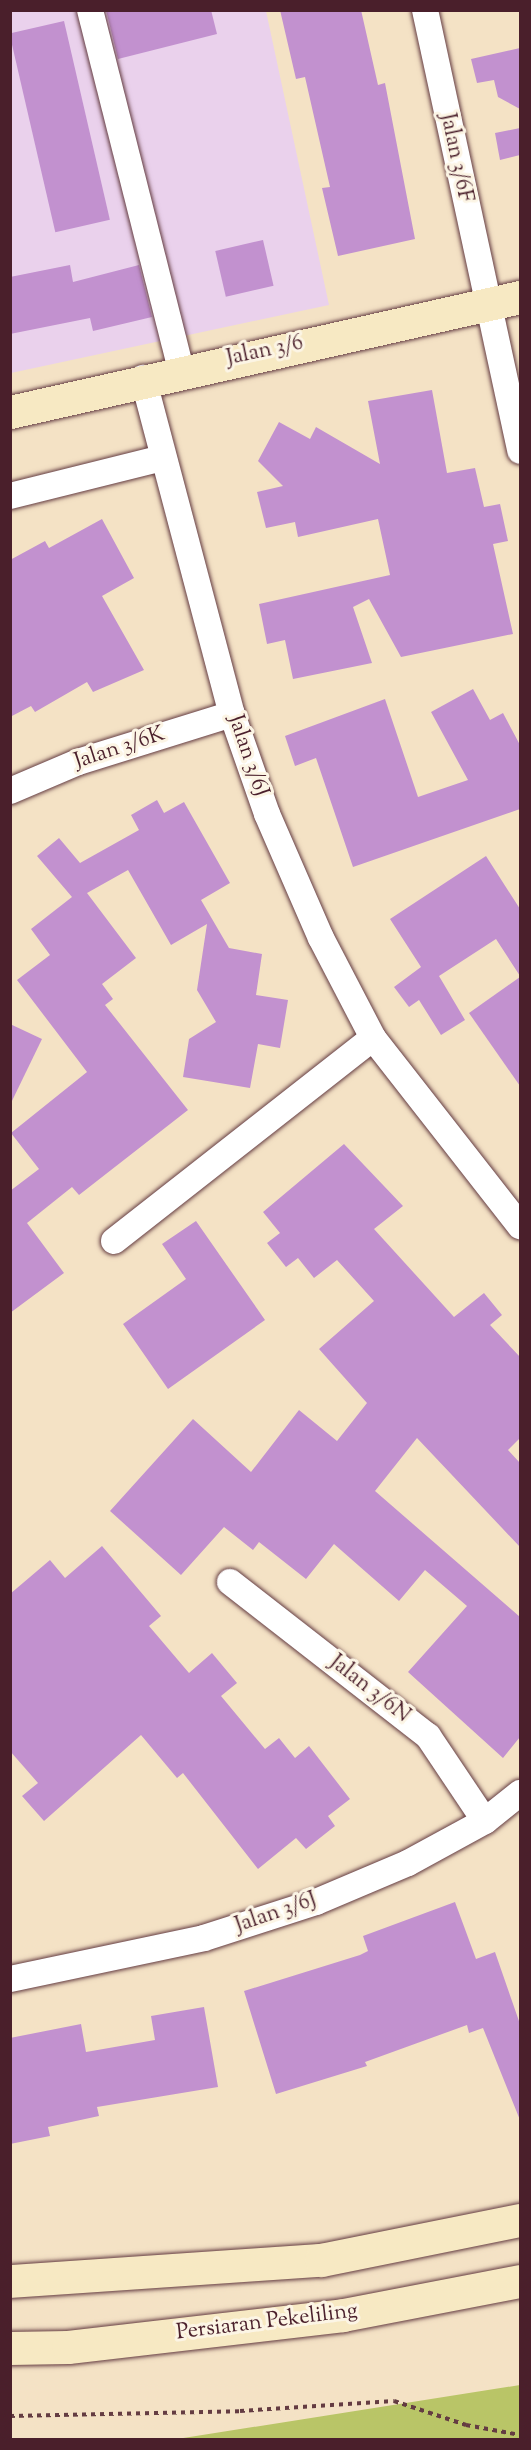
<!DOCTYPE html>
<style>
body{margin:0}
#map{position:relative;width:531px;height:2450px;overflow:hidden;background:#f4e2c5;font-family:"Sorts Mill Goudy",serif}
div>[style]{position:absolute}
.built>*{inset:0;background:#ead1ec}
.green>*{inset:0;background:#b9c567}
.building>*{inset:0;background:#c291cf;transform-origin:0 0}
.path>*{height:4px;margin-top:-2px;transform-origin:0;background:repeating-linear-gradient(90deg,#643c42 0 4.5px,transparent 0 9px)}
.roads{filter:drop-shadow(0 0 2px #643c42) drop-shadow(0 0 2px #643c42)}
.street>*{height:26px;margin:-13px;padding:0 13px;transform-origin:13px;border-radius:13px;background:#fff}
.secondary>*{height:33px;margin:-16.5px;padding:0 16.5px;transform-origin:16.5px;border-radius:16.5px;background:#f7e9c3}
span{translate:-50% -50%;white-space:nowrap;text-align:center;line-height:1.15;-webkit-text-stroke:6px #fcf5e5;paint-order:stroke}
.street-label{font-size:22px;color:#4a1f2b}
.frame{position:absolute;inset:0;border:12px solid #4a1f2b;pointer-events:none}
</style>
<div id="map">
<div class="built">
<div style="clip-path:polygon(10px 11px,266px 11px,329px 305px,11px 373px)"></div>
</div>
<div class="green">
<div style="clip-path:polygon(520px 2385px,520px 2439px,169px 2439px,177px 2439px)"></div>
</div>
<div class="building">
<div style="clip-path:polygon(106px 10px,211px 10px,217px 34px,118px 59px)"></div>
<div style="clip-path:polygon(280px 10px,361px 10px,378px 85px,385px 83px,415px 239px,338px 256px,322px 188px,330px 187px,305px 77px,296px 79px)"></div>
<div style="left:64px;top:21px;width:204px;height:56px;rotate:77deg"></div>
<div style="clip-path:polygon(520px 48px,520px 109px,498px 97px,494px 80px,477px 83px,471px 59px)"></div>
<div style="clip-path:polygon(520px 128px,520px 155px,500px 160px,495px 133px)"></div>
<div style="left:263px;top:240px;width:47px;height:49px;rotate:77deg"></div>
<div style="clip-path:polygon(70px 265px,73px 282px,139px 265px,152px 317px,93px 331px,90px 318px,10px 334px,10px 277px)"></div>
<div style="clip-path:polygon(432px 390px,447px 473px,475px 468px,484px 507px,500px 504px,508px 541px,493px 544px,513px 634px,401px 657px,369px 599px,353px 607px,372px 663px,293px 679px,285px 640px,267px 644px,259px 604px,390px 575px,378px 519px,298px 537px,295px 522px,266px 528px,257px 492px,283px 486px,258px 461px,279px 422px,310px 439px,316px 427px,380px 464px,368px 401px)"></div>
<div style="clip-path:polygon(102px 519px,134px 578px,102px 596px,144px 670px,93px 692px,87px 682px,35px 712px,31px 706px,10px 717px,10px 560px,45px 541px,49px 548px)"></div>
<div style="clip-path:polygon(473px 689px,490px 720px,503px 713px,520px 745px,520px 809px,353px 867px,316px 758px,295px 766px,285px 736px,385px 699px,418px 797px,468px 780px,431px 712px)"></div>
<div style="clip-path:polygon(157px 800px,164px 813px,184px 802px,230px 883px,201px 900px,229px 948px,262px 954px,256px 995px,288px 1000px,280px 1048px,258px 1044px,250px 1088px,183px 1077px,189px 1039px,216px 1022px,197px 990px,207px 924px,171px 945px,128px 870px,87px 893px,136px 958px,102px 984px,113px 999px,105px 1005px,188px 1110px,79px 1195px,72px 1187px,27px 1223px,64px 1273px,10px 1313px,10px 1191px,39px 1169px,11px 1133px,87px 1072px,17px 980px,50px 955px,31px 929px,72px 897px,37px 856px,59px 838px,80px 863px,139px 830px,131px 815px)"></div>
<div style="clip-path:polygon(486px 856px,520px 909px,520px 976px,496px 939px,439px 976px,465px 1020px,441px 1035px,419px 1000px,409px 1007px,394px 987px,421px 967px,390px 919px)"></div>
<div style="clip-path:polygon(520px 977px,520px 1086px,469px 1013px)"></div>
<div style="clip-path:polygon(10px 1024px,42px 1039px,10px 1105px)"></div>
<div style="clip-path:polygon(344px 1144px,403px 1206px,374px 1229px,454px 1317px,484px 1293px,502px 1315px,490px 1325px,520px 1357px,520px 1438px,508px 1450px,520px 1463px,520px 1547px,417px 1438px,375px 1491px,520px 1617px,520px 1737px,503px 1758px,408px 1672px,467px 1606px,425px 1570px,399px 1601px,334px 1544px,306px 1579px,259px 1542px,253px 1550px,224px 1527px,181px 1575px,110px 1511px,193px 1419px,251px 1472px,299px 1410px,337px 1441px,367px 1403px,319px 1349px,374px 1301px,337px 1260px,314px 1278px,298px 1258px,286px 1267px,267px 1243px,280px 1233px,263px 1212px)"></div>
<div style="clip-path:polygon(196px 1221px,265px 1320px,168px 1389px,123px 1324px,186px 1279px,162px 1244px)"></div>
<div style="clip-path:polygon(102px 1546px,161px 1616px,149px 1626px,189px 1673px,212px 1653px,237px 1683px,221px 1696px,265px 1749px,279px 1738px,295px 1758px,309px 1746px,350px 1799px,328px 1816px,335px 1826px,306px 1849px,296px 1838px,258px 1869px,183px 1773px,177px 1778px,141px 1735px,44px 1821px,22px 1796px,38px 1783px,10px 1751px,10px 1594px,50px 1560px,65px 1578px)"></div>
<div style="clip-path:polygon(455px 1902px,476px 1959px,495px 1952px,520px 2024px,520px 2120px,483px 2028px,469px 2033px,467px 2025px,365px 2062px,367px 2066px,276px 2094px,244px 1991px,360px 1955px,368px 1951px,363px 1936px)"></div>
<div style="clip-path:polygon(204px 2007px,218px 2087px,97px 2107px,99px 2116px,48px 2127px,50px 2136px,10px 2144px,10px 2038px,81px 2024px,86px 2052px,155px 2040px,151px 2016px)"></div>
</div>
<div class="path">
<div style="left:10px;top:2416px;width:230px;rotate:-1.2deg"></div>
<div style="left:240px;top:2411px;width:154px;rotate:-3.7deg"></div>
<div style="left:394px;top:2401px;width:76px;rotate:18.4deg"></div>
<div style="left:466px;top:2425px;width:55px;rotate:10.5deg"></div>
</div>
<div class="roads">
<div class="street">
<div style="left:90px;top:10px;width:371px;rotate:75.8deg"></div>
<div style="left:425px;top:10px;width:451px;rotate:77.8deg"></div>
<div style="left:143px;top:378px;width:348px;rotate:75.2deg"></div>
<div style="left:232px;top:714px;width:106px;rotate:70.7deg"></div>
<div style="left:267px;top:814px;width:135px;rotate:66.5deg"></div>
<div style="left:321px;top:938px;width:113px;rotate:62.5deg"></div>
<div style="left:373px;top:1038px;width:239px;rotate:52deg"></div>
<div style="left:10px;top:496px;width:157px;rotate:-14deg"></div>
<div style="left:10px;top:791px;width:74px;rotate:-23.1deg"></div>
<div style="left:78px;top:762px;width:161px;rotate:-17.3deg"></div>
<div style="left:114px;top:1241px;width:329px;rotate:-38.1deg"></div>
<div style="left:230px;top:1582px;width:251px;rotate:37.9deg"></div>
<div style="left:428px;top:1736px;width:102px;rotate:56.2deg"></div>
<div style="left:10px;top:1979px;width:198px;rotate:-11.9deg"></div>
<div style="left:204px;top:1938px;width:118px;rotate:-17.8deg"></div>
<div style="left:316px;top:1902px;width:100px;rotate:-23deg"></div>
<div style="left:408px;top:1863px;width:88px;rotate:-28.6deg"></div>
<div style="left:485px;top:1821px;width:45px;rotate:-38.7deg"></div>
</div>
<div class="secondary">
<div style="left:10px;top:412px;width:523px;rotate:-12.71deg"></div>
<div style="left:10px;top:2281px;width:312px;rotate:-3.9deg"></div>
<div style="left:321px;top:2260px;width:203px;rotate:-11.4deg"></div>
<div style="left:10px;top:2348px;width:58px;rotate:-1deg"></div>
<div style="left:68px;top:2347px;width:277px;rotate:-6.6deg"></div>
<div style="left:343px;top:2315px;width:180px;rotate:-10.9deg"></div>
</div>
</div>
<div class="street-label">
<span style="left:455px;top:158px;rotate:78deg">Jalan 3/6F</span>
<span style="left:265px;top:352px;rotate:-12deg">Jalan 3/6</span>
<span style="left:120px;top:749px;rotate:-18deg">Jalan 3/6K</span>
<span style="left:247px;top:756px;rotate:71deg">Jalan 3/6J</span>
<span style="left:369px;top:1690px;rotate:38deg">Jalan 3/6N</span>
<span style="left:276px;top:1914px;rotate:-19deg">Jalan 3/6J</span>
<span style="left:267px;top:2323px;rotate:-7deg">Persiaran Pekeliling</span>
</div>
<div class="frame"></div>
</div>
